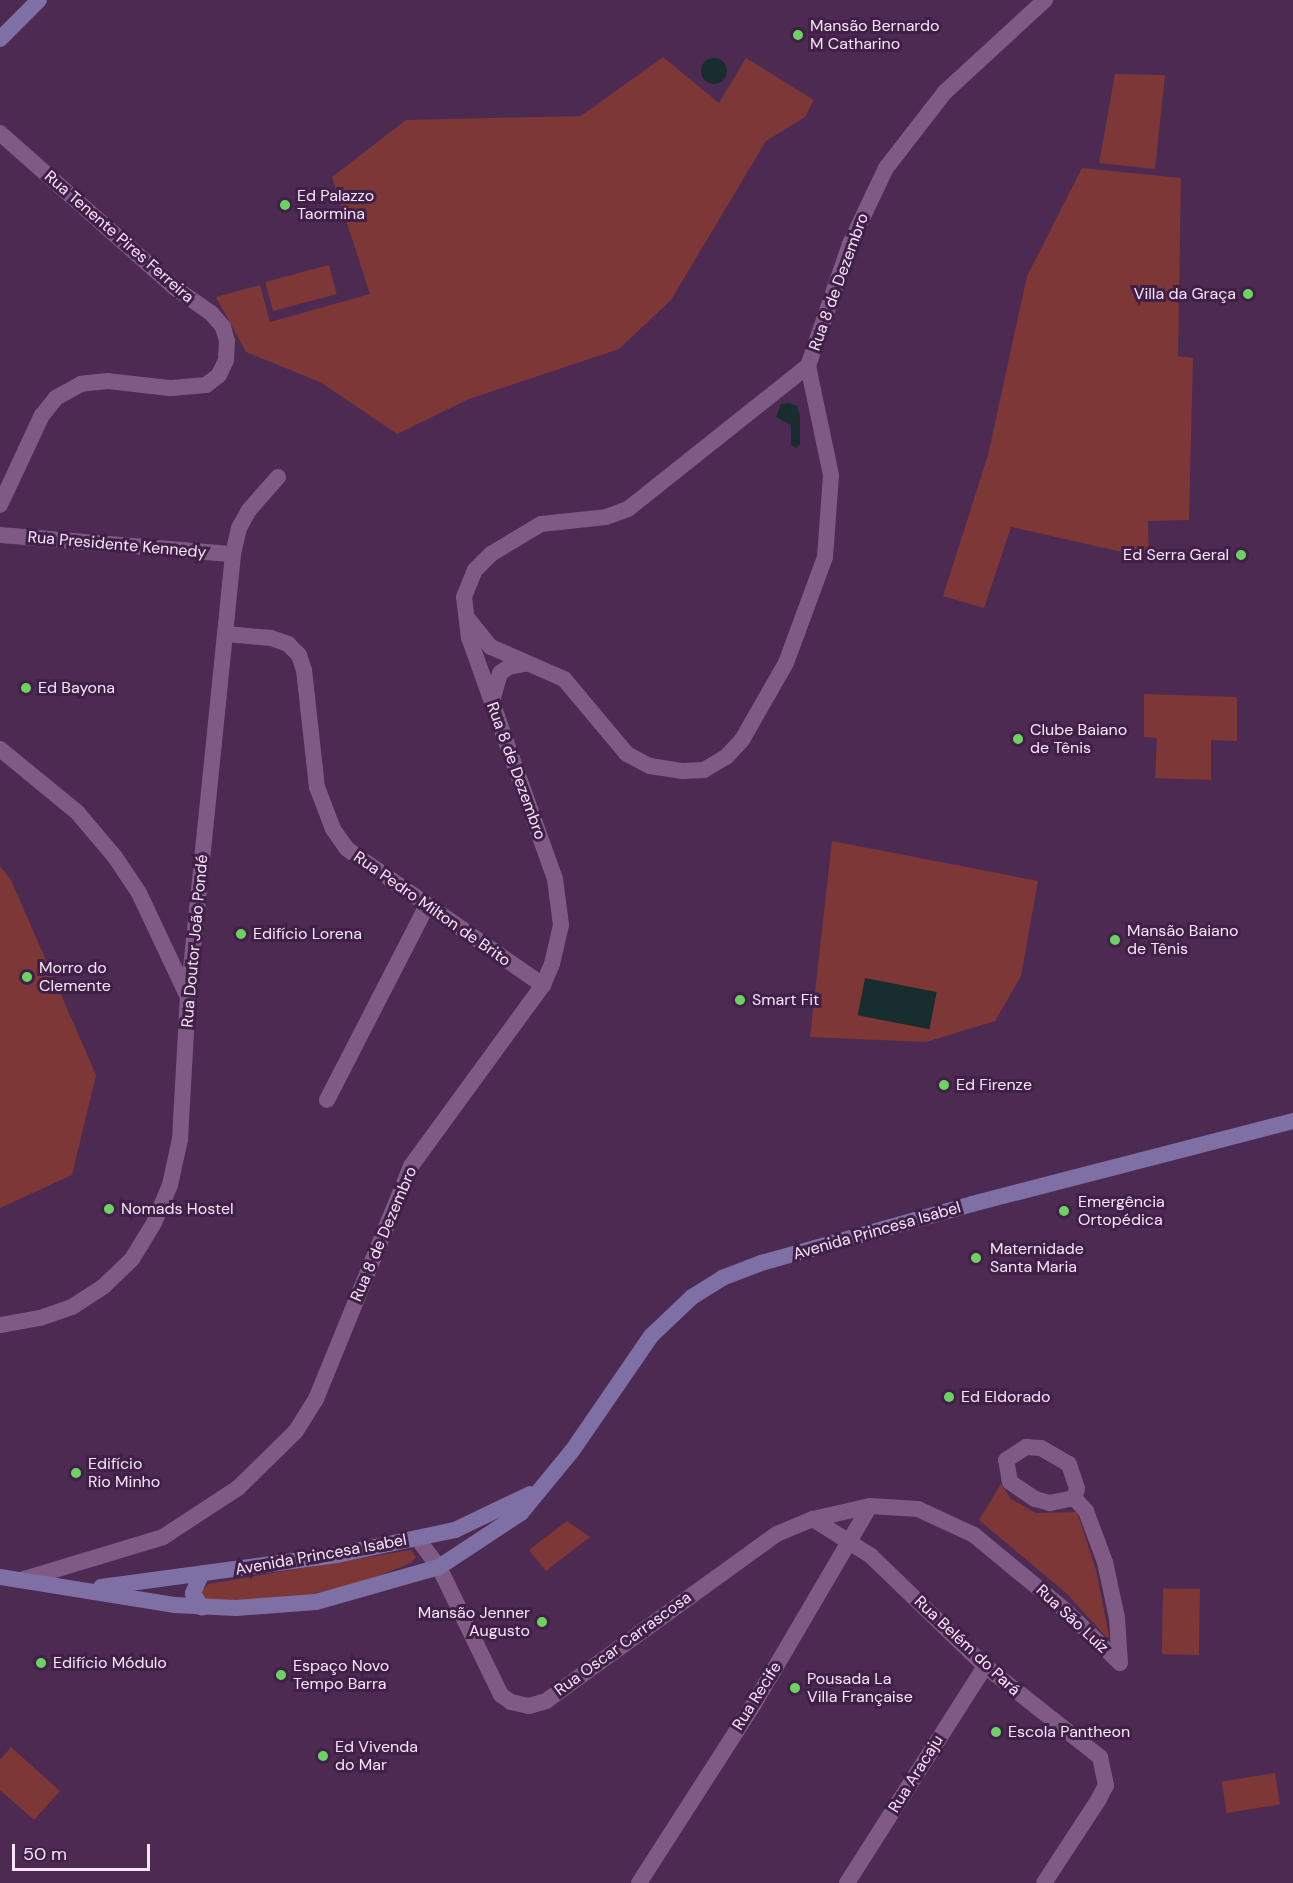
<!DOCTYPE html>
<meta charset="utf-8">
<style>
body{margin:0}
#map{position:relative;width:1293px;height:1883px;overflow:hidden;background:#4c2a52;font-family:"DM Sans",sans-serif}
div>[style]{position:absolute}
.green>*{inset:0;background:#7e3737;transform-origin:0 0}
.water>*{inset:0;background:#172d2e;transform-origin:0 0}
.round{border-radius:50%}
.minor>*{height:16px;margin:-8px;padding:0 8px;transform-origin:8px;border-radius:8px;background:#7f5a85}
.secondary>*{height:16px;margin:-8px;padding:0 8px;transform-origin:8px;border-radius:8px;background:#7e70a5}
.dots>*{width:16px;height:16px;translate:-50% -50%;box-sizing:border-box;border:3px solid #412047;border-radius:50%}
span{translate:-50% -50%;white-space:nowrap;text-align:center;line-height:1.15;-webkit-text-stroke:6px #412047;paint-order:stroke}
.poi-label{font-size:16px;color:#f9e4fc}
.left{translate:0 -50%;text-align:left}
.right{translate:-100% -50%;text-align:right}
.street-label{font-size:16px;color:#f9e4fc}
.scale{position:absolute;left:12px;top:1844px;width:138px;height:27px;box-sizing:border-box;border:3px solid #f9e4fc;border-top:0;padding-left:8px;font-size:18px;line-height:21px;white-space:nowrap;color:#f9e4fc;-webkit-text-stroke:4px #412047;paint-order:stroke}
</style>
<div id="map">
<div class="green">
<div style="clip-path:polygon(663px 57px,719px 103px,746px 58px,814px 100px,805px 117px,766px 141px,671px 300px,619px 349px,469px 399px,397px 434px,320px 382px,246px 352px,216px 297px,260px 285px,270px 322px,370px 294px,332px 177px,406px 120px,581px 116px)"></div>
<div style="clip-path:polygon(1115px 74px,1165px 75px,1155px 169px,1099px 163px)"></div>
<div style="clip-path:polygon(1082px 168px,1181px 178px,1178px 356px,1193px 358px,1189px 520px,1148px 521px,1149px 558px,1011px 527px,984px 608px,943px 596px,988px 455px,1027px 276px)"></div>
<div style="left:329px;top:265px;width:30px;height:66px;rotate:75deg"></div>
<div style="clip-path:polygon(1144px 694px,1237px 697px,1237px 741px,1211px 740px,1211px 780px,1155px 778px,1157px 738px,1144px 737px)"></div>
<div style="clip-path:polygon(832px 841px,1038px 881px,1021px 976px,995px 1021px,926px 1042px,810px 1037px)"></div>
<div style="clip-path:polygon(0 866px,11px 880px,96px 1075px,72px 1175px,0 1208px)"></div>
<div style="clip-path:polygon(1001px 1484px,1011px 1499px,1036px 1513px,1077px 1512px,1096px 1570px,1110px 1641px,1066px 1593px,979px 1520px)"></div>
<div style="clip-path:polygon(567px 1521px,590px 1537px,546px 1571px,529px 1550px)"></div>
<div style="clip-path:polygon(411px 1550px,416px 1557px,411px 1563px,369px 1580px,305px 1596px,236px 1602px,207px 1600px,201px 1592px,208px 1584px)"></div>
<div style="left:1200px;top:1589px;width:66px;height:37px;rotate:91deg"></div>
<div style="clip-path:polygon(11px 1747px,60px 1791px,34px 1820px,0 1790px,0 1760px)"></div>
<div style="left:1275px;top:1773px;width:32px;height:54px;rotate:81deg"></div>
</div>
<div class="water">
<div class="round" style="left:701px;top:58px;width:26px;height:26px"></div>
<div style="clip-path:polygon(789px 403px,797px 406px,800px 416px,800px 444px,796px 448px,791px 445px,791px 425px,776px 417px,781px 404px)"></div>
<div style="left:865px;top:978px;width:73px;height:38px;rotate:11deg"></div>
</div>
<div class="minor">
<div style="left:0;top:133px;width:234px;rotate:41.5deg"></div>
<div style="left:175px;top:288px;width:44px;rotate:34.8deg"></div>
<div style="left:211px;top:313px;width:18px;rotate:49deg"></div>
<div style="left:223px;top:327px;width:15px;rotate:74deg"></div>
<div style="left:227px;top:341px;width:19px;rotate:93deg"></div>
<div style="left:226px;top:360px;width:17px;rotate:115deg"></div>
<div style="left:219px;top:375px;width:16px;rotate:142deg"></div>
<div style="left:206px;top:385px;width:37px;rotate:175deg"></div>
<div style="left:169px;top:388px;width:61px;rotate:-173.5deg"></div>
<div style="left:108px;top:381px;width:27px;rotate:174deg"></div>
<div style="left:81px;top:384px;width:29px;rotate:151deg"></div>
<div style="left:56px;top:398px;width:22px;rotate:129deg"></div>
<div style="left:42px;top:415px;width:99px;rotate:115deg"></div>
<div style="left:0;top:535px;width:234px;rotate:4.7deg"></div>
<div style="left:468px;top:619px;width:36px;rotate:51deg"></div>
<div style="left:491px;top:647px;width:80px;rotate:23.7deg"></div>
<div style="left:564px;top:679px;width:98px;rotate:50deg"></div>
<div style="left:627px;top:754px;width:26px;rotate:28deg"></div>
<div style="left:650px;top:766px;width:33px;rotate:9deg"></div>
<div style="left:683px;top:771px;width:21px;rotate:-3deg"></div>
<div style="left:704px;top:770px;width:26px;rotate:-31deg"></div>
<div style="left:726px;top:757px;width:23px;rotate:-47deg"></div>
<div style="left:742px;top:740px;width:89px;rotate:-60.3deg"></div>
<div style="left:786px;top:663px;width:113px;rotate:-69.8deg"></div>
<div style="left:825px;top:557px;width:82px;rotate:-85.8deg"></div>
<div style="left:831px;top:475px;width:111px;rotate:-101.9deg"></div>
<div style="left:226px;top:634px;width:45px;rotate:5.1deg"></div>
<div style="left:271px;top:638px;width:18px;rotate:19deg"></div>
<div style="left:288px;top:644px;width:16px;rotate:45deg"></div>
<div style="left:299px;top:655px;width:16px;rotate:72deg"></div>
<div style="left:304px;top:670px;width:118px;rotate:83.7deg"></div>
<div style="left:317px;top:787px;width:45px;rotate:69.1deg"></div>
<div style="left:333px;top:829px;width:24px;rotate:55deg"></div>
<div style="left:347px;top:849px;width:239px;rotate:34.8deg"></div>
<div style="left:492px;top:701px;width:29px;rotate:-74deg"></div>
<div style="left:500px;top:673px;width:11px;rotate:-34deg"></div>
<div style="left:509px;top:667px;width:16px;rotate:-11deg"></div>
<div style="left:0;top:749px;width:99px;rotate:39.3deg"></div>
<div style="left:77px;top:812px;width:59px;rotate:49.8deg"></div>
<div style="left:115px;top:857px;width:43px;rotate:56.3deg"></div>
<div style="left:139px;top:893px;width:115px;rotate:64.8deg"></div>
<div style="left:327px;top:1100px;width:217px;rotate:-62.8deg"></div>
<div style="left:0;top:1325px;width:41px;rotate:-9.9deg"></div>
<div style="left:40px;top:1318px;width:34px;rotate:-19deg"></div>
<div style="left:72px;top:1307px;width:38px;rotate:-33deg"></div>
<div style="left:104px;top:1286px;width:39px;rotate:-44deg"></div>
<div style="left:132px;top:1259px;width:42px;rotate:-58.6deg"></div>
<div style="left:154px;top:1223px;width:41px;rotate:-67.2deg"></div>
<div style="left:170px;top:1185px;width:47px;rotate:-77.7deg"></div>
<div style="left:180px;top:1139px;width:141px;rotate:-86.8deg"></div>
<div style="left:188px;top:998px;width:446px;rotate:-84.2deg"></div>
<div style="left:233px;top:554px;width:27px;rotate:-77deg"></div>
<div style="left:239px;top:528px;width:21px;rotate:-61deg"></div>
<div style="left:249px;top:510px;width:44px;rotate:-48.7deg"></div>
<div style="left:1026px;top:1447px;width:15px;rotate:4deg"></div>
<div style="left:1041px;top:1448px;width:32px;rotate:30deg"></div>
<div style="left:1069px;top:1464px;width:26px;rotate:72deg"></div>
<div style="left:1077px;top:1489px;width:9px;rotate:108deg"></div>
<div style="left:1074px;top:1498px;width:25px;rotate:168deg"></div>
<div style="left:1050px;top:1503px;width:16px;rotate:-165deg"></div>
<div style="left:1035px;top:1499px;width:30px;rotate:-146deg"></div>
<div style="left:1010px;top:1482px;width:22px;rotate:-100deg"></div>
<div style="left:1006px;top:1460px;width:24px;rotate:-33deg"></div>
<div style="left:1074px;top:1498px;width:18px;rotate:47deg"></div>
<div style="left:1086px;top:1511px;width:54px;rotate:69.6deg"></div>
<div style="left:1105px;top:1562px;width:57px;rotate:77.9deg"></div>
<div style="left:1117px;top:1618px;width:45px;rotate:86.2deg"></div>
<div style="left:813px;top:1519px;width:69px;rotate:32.5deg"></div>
<div style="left:871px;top:1556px;width:158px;rotate:44deg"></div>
<div style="left:985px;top:1666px;width:147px;rotate:38.4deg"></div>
<div style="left:1100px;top:1757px;width:29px;rotate:78deg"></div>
<div style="left:1106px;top:1785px;width:16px;rotate:117deg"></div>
<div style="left:1099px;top:1799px;width:100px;rotate:123.2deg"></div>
<div style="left:417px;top:1538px;width:36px;rotate:53deg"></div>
<div style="left:439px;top:1567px;width:142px;rotate:64.2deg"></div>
<div style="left:501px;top:1695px;width:12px;rotate:35deg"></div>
<div style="left:511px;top:1702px;width:18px;rotate:13deg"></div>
<div style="left:529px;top:1706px;width:18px;rotate:-16deg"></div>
<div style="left:546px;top:1701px;width:285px;rotate:-35.9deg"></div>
<div style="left:777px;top:1534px;width:39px;rotate:-23deg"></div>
<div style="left:813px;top:1519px;width:58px;rotate:-12.8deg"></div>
<div style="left:870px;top:1506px;width:48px;rotate:3.6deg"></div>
<div style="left:918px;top:1509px;width:62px;rotate:24.9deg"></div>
<div style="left:974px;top:1535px;width:118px;rotate:39.5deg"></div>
<div style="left:1065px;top:1610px;width:76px;rotate:43.9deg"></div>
<div style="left:21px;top:1580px;width:148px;rotate:-16.8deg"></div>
<div style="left:163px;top:1537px;width:90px;rotate:-33.2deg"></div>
<div style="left:238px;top:1488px;width:81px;rotate:-44.5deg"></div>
<div style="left:296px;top:1431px;width:38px;rotate:-58deg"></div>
<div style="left:316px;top:1399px;width:252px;rotate:-67.8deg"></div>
<div style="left:411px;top:1166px;width:224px;rotate:-53.9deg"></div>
<div style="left:543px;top:985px;width:23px;rotate:-67deg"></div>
<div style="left:552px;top:964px;width:40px;rotate:-77deg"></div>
<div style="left:561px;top:925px;width:46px;rotate:-97.4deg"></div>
<div style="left:555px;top:879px;width:256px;rotate:-109.6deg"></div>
<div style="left:469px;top:638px;width:41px;rotate:-97deg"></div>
<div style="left:464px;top:597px;width:29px;rotate:-68deg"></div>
<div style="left:475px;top:570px;width:23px;rotate:-45deg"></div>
<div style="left:491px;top:554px;width:58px;rotate:-31deg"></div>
<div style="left:541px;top:524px;width:65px;rotate:-6.1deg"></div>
<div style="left:606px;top:517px;width:23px;rotate:-20deg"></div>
<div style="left:628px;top:509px;width:230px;rotate:-38.5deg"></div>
<div style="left:808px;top:366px;width:129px;rotate:-71deg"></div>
<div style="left:850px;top:244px;width:84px;rotate:-64.7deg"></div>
<div style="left:886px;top:168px;width:96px;rotate:-52.2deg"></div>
<div style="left:945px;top:92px;width:136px;rotate:-42.6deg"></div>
<div style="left:639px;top:1883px;width:215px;rotate:-57.3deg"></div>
<div style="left:755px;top:1702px;width:227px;rotate:-59.6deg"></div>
<div style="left:847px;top:1883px;width:257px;rotate:-57.5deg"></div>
</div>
<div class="secondary">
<div style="left:0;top:39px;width:55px;rotate:-45deg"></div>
<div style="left:201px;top:1575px;width:20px;rotate:114deg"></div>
<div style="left:193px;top:1593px;width:17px;rotate:59deg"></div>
<div style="left:0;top:1577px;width:176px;rotate:9.1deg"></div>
<div style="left:174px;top:1605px;width:62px;rotate:2.8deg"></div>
<div style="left:236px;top:1608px;width:80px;rotate:-4.3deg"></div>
<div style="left:316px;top:1602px;width:128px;rotate:-15.9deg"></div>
<div style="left:439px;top:1567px;width:98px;rotate:-33.4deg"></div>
<div style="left:521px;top:1513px;width:80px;rotate:-50.6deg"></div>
<div style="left:572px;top:1451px;width:140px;rotate:-55.5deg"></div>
<div style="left:651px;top:1336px;width:57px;rotate:-43.6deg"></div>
<div style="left:692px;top:1297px;width:36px;rotate:-32deg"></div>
<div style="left:722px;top:1278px;width:42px;rotate:-21deg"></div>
<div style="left:761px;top:1263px;width:219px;rotate:-15.6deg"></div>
<div style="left:972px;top:1204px;width:332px;rotate:-14.5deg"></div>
<div style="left:101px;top:1587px;width:238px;rotate:-7.7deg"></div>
<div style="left:337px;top:1555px;width:121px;rotate:-12deg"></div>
<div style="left:455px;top:1530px;width:83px;rotate:-25.6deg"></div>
</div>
<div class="dots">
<div style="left:798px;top:35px;background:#6cd362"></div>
<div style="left:285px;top:205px;background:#6cd362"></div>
<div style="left:1248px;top:294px;background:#6cd362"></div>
<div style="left:1241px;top:555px;background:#6cd362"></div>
<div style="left:26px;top:688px;background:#6cd362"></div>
<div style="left:1018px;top:739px;background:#6cd362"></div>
<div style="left:241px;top:934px;background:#6cd362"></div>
<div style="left:1115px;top:940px;background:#6cd362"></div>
<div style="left:27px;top:977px;background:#6cd362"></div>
<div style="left:740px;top:1000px;background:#6cd362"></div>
<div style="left:944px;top:1085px;background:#6cd362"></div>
<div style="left:109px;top:1209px;background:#6cd362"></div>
<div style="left:1064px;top:1211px;background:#6cd362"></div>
<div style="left:976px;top:1258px;background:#6cd362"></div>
<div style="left:949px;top:1397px;background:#6cd362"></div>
<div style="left:76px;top:1473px;background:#6cd362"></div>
<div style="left:542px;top:1622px;background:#6cd362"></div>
<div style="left:41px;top:1663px;background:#6cd362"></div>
<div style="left:281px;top:1675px;background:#6cd362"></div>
<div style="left:795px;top:1688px;background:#6cd362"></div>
<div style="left:996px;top:1732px;background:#6cd362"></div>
<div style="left:323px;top:1756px;background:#6cd362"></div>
</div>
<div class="poi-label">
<span class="left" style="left:810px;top:35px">Mansão Bernardo<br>M Catharino</span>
<span class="left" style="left:297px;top:205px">Ed Palazzo<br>Taormina</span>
<span class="right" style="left:1236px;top:294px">Villa da Graça</span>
<span class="right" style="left:1229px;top:555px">Ed Serra Geral</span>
<span class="left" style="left:38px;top:688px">Ed Bayona</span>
<span class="left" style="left:1030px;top:739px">Clube Baiano<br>de Tênis</span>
<span class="left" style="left:1127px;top:940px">Mansão Baiano<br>de Tênis</span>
<span class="left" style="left:253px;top:934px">Edifício Lorena</span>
<span class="left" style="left:39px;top:977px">Morro do<br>Clemente</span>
<span class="left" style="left:752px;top:1000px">Smart Fit</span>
<span class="left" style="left:956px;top:1085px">Ed Firenze</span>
<span class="left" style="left:1078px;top:1211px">Emergência<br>Ortopédica</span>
<span class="left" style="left:121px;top:1209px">Nomads Hostel</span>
<span class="left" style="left:990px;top:1258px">Maternidade<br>Santa Maria</span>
<span class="left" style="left:961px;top:1397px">Ed Eldorado</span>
<span class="left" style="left:88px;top:1473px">Edifício<br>Rio Minho</span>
<span class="right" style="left:530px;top:1622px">Mansão Jenner<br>Augusto</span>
<span class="left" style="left:53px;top:1663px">Edifício Módulo</span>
<span class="left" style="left:293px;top:1675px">Espaço Novo<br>Tempo Barra</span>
<span class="left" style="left:807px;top:1688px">Pousada La<br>Villa Française</span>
<span class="left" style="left:1008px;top:1732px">Escola Pantheon</span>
<span class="left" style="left:335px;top:1756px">Ed Vivenda<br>do Mar</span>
</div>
<div class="street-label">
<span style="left:119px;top:237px;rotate:41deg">Rua Tenente Pires Ferreira</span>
<span style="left:839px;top:282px;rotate:-70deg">Rua 8 de Dezembro</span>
<span style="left:117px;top:545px;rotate:5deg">Rua Presidente Kennedy</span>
<span style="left:516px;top:771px;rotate:70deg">Rua 8 de Dezembro</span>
<span style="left:432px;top:909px;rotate:35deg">Rua Pedro Milton de Brito</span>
<span style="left:195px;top:941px;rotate:-85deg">Rua Doutor João Pondé</span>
<span style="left:877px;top:1231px;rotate:-16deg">Avenida Princesa Isabel</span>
<span style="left:384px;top:1234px;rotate:-67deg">Rua 8 de Dezembro</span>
<span style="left:321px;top:1555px;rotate:-10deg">Avenida Princesa Isabel</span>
<span style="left:1072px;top:1619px;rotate:43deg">Rua São Luíz</span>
<span style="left:623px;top:1644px;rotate:-36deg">Rua Oscar Carrascosa</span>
<span style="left:967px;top:1646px;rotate:43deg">Rua Belém do Pará</span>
<span style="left:757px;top:1696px;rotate:-58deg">Rua Recife</span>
<span style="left:916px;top:1774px;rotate:-58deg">Rua Aracaju</span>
</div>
<div class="scale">50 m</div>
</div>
